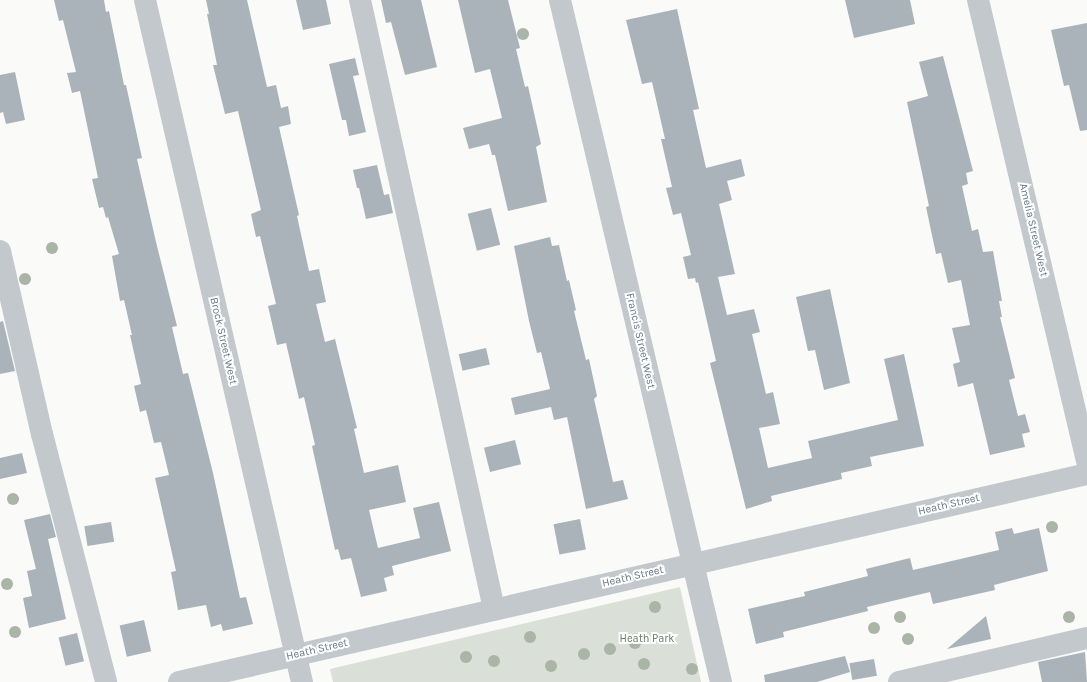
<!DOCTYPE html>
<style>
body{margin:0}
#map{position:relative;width:1087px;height:682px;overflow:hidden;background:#fafaf8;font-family:Karla,sans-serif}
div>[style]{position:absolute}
.green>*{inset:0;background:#dadfd7}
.building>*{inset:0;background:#aab3b9;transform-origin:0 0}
.minor>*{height:22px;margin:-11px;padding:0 11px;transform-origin:11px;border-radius:11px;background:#c3c8cc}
.trees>*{width:12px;height:12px;margin:-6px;border-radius:50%;background:#aab4a7}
span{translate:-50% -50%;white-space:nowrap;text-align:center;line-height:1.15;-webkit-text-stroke:4px #fff;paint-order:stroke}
.street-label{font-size:11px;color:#657683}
.park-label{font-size:11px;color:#687a64}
</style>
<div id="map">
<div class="green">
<div style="clip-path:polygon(680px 587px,701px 682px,333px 682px,330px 669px)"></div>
</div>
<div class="building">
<div style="clip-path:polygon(54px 0,104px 0,106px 12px,109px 11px,124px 85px,126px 85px,142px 158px,137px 159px,156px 242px,177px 326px,172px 327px,183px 374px,188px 373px,213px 473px,240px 598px,246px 597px,253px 624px,223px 631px,221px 624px,211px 627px,206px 605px,178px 610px,171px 572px,176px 571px,155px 478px,169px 475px,161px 442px,154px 443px,146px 410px,140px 412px,134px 386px,141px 384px,130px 335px,132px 335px,124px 300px,120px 301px,112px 256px,119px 254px,108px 217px,106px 218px,103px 207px,99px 208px,92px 179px,98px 178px,80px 91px,72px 93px,67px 73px,76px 72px,63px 20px,59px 21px)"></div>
<div style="clip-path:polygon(206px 0,247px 0,267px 87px,276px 85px,281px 108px,288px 106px,291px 124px,279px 127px,299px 215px,297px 216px,309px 271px,319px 269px,326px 302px,316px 304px,325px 342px,335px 339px,357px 428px,354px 429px,364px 473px,398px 465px,406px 502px,369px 510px,378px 548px,420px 538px,413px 508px,439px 502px,451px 551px,392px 566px,394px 575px,384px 578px,387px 591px,361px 597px,351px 558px,341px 560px,338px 549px,335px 550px,312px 446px,315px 445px,304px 397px,299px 399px,286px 343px,277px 345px,268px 306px,276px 304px,260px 236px,256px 237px,251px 214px,261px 210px,238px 111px,225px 114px,213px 65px,217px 65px,207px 14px,209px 14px)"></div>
<div style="clip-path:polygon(296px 0,326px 0,331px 24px,303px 30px)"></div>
<div style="clip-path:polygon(381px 0,421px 0,437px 67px,405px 75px,391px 22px,386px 23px)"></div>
<div style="clip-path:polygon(458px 0,508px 0,520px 48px,516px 49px,525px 87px,528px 86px,541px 144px,536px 147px,547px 202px,508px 211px,495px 155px,492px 155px,489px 144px,469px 149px,463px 128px,502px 118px,490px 69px,475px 73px)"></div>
<div style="clip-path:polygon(845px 0,910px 0,915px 24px,854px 38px)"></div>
<div style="clip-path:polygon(677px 9px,699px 109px,693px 110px,706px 168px,741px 159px,745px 176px,727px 181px,732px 200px,719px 204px,735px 274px,718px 277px,727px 315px,754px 309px,760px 332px,752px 334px,766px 394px,773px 392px,780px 424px,759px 428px,768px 468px,812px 458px,808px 441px,898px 420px,884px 359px,904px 354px,924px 446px,870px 457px,872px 466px,841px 473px,842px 479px,771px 496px,772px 501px,746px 509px,710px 363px,716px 361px,698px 282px,696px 283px,695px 278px,688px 279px,683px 257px,691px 255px,681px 213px,673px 215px,666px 188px,672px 187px,661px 139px,665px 139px,652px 82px,642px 84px,626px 20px)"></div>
<div style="clip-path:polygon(1087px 23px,1087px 130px,1080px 131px,1069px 85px,1064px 86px,1051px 30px)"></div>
<div style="clip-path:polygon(943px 56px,973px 171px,966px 173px,968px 184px,962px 186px,972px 231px,978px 229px,983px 252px,993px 251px,1002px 301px,999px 301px,1002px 317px,1000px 317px,1015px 378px,1009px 380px,1018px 416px,1025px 414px,1030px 432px,1022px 434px,1025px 447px,990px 455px,973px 383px,958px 387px,953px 364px,960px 362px,952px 328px,970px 325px,961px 280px,948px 283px,941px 253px,936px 254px,926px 207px,929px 206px,907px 102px,928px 96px,919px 62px)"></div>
<div style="clip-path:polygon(355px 58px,359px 75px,353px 76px,366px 132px,349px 136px,346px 120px,342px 120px,329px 64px)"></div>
<div style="clip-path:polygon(15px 72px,25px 120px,6px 124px,3px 112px,0 113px,0 75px)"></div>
<div style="clip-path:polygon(377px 165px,384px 195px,389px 194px,393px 213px,366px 219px,359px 188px,357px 188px,353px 170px)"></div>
<div style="left:491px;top:208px;width:38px;height:24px;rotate:76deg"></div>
<div style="clip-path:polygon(550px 237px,552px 246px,559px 245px,567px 281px,569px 280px,576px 310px,574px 311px,586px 360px,589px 359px,597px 396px,594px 399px,613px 482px,623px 480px,628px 499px,586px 509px,567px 417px,554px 420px,551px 407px,515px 415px,511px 398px,550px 389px,541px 352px,537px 353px,529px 321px,514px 246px)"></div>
<div style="clip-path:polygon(830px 289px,850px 383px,824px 390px,815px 350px,808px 351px,796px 297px)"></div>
<div style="clip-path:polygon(3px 321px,15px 371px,0 374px,0 322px)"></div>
<div style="left:486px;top:348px;width:17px;height:28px;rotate:77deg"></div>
<div style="left:515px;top:440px;width:25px;height:32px;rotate:76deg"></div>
<div style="clip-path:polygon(22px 453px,27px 473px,0 479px,0 458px)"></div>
<div style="clip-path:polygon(50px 514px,56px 537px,48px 539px,66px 619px,29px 628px,23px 598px,32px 596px,27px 571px,36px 569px,24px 520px)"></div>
<div style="left:580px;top:519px;width:31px;height:27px;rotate:79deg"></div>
<div style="left:111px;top:522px;width:20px;height:27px;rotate:81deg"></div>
<div style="clip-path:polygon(1012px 528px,1014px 534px,1039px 528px,1048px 571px,994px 585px,995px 590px,933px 604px,930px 592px,867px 607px,868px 611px,783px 632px,784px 637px,756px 644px,748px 609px,805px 596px,804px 592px,868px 576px,866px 569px,910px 558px,913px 570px,999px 550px,995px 532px)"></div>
<div style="clip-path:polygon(986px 616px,991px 639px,947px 649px)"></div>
<div style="left:144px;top:620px;width:32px;height:25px;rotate:77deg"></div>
<div style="left:77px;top:633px;width:29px;height:19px;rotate:76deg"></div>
<div style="clip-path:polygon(1085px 652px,1087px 682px,1042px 682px,1038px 662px)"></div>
<div style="clip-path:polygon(845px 656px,850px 672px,817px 682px,765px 682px,764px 675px)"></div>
<div style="left:874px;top:659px;width:17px;height:25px;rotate:80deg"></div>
</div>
<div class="minor">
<div style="left:145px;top:0;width:700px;rotate:77.04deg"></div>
<div style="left:360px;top:0;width:624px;rotate:77.59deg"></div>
<div style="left:560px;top:0;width:701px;rotate:76.72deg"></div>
<div style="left:978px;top:0;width:473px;rotate:76.7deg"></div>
<div style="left:0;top:251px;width:188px;rotate:77.1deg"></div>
<div style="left:42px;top:434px;width:256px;rotate:75.5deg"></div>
<div style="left:179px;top:682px;width:932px;rotate:-12.9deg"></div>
<div style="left:899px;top:682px;width:193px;rotate:-13.2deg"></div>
</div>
<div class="trees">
<div style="left:523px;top:34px"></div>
<div style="left:52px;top:248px"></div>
<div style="left:25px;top:279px"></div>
<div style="left:13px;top:499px"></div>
<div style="left:1052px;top:527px"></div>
<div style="left:7px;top:584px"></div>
<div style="left:655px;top:607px"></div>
<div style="left:900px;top:617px"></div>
<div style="left:1069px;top:617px"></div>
<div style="left:874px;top:628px"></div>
<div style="left:15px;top:632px"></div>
<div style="left:530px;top:637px"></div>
<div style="left:908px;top:639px"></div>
<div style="left:635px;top:643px"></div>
<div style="left:610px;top:649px"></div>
<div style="left:584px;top:654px"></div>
<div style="left:466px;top:657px"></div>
<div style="left:494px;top:661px"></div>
<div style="left:644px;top:664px"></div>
<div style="left:551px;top:666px"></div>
<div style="left:692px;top:669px"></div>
</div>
<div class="street-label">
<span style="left:1033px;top:230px;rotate:77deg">Amelia Street West</span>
<span style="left:223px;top:341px;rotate:77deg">Brock Street West</span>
<span style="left:640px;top:341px;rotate:77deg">Francis Street West</span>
<span style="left:949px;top:505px;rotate:-13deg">Heath Street</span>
<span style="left:633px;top:577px;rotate:-13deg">Heath Street</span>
<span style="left:317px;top:650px;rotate:-13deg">Heath Street</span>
</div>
<div class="park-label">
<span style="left:647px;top:639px">Heath Park</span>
</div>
</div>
